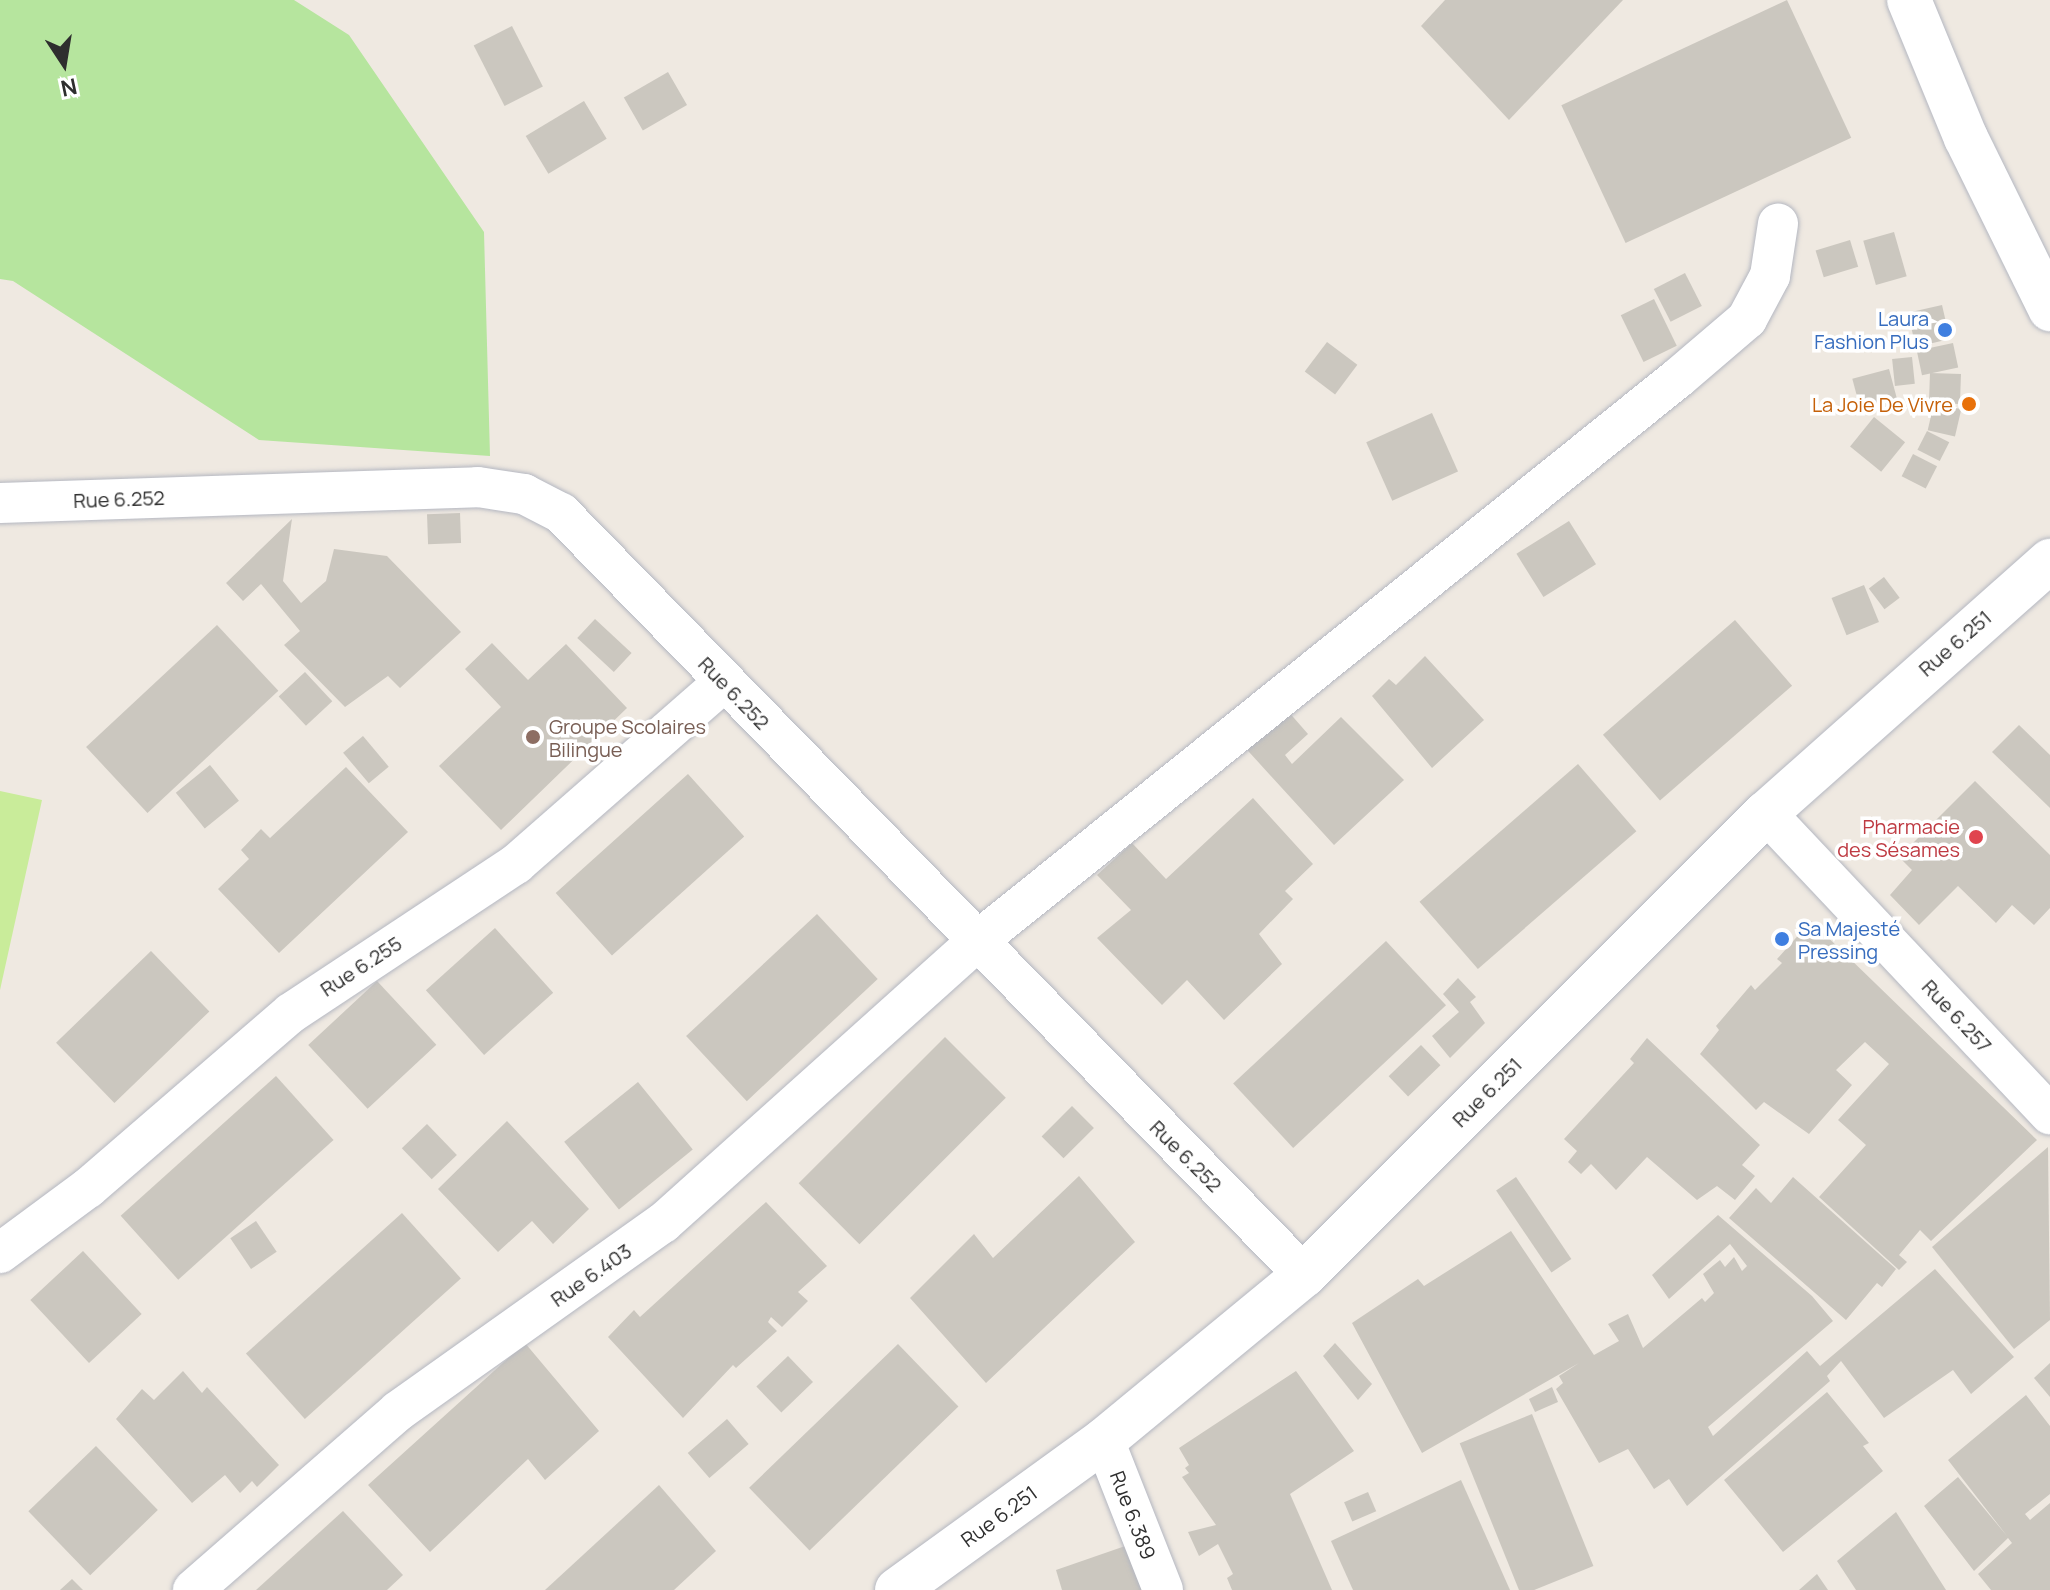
<!DOCTYPE html>
<meta charset="utf-8">
<style>
body{margin:0}
#map{position:relative;width:2050px;height:1590px;overflow:hidden;background:#efe9e1;font-family:Manrope,sans-serif}
div>[style]{position:absolute}
.green>*{inset:0;background:#b6e59e}
.pitch>*{inset:0;background:#c9ec9a}
.building>*{inset:0;background:#cbc7bf;transform-origin:0 0}
.roads{filter:drop-shadow(0 0 2px #b4b7c1) drop-shadow(0 0 2px #b4b7c1)}
.street>*{height:40px;margin:-20px;padding:0 20px;transform-origin:20px;border-radius:20px;background:#fff}
.secondary>*{height:44px;margin:-22px;padding:0 22px;transform-origin:22px;border-radius:22px;background:#fff}
.dots>*{width:22px;height:22px;translate:-50% -50%;box-sizing:border-box;border:4px solid #fff;border-radius:50%}
span{translate:-50% -50%;white-space:nowrap;text-align:center;line-height:1.15;-webkit-text-stroke:7px #fff;paint-order:stroke}
.shop-label{font-size:20px;color:#366cbe}
.right{translate:-100% -50%;text-align:right}
.left{translate:0 -50%;text-align:left}
.food-label{font-size:20px;color:#c56008}
.street-label{font-size:20px;color:#2e2e2e}
.education-label{font-size:20px;color:#785e54}
.health-label{font-size:20px;color:#be3a42}
.north{position:absolute;left:24px;top:24px;width:80px;height:80px;-webkit-text-stroke:6px #fff;paint-order:stroke;rotate:168deg;font-size:22px;font-weight:700;line-height:32px;text-align:center;color:#2e2e2e}
.north::after{content:'';display:block;margin:auto;width:28px;height:36px;background:#2e2e2e;clip-path:polygon(50% 0,100% 100%,50% 72%,0 100%)}
</style>
<div id="map">
<div class="green">
<div style="clip-path:polygon(0 0,294px 0,349px 35px,484px 232px,490px 456px,259px 440px,13px 281px,0 279px)"></div>
</div>
<div class="pitch">
<div style="clip-path:polygon(0 791px,42px 800px,0 990px)"></div>
</div>
<div class="building">
<div style="clip-path:polygon(1445px 0,1623px 0,1509px 120px,1421px 26px)"></div>
<div style="left:1787px;top:0;width:152px;height:249px;rotate:65deg"></div>
<div style="left:512px;top:26px;width:68px;height:43px;rotate:63deg"></div>
<div style="left:668px;top:72px;width:38px;height:51px;rotate:60deg"></div>
<div style="left:584px;top:101px;width:44px;height:68px;rotate:59deg"></div>
<div style="left:1894px;top:232px;width:46px;height:32px;rotate:74deg"></div>
<div style="left:1850px;top:240px;width:28px;height:36px;rotate:73deg"></div>
<div style="left:1685px;top:273px;width:37px;height:35px;rotate:63deg"></div>
<div style="left:1654px;top:299px;width:52px;height:37px;rotate:64deg"></div>
<div style="left:1942px;top:305px;width:35px;height:35px;rotate:77deg"></div>
<div style="left:1327px;top:342px;width:38px;height:37px;rotate:37deg"></div>
<div style="left:1953px;top:343px;width:25px;height:37px;rotate:78deg"></div>
<div style="left:1912px;top:357px;width:27px;height:20px;rotate:84deg"></div>
<div style="left:1889px;top:369px;width:31px;height:38px;rotate:75deg"></div>
<div style="left:1930px;top:373px;width:31px;height:30px;rotate:2deg"></div>
<div style="left:1934px;top:403px;width:28px;height:28px;rotate:13deg"></div>
<div style="left:1432px;top:413px;width:64px;height:72px;rotate:66deg"></div>
<div style="left:1874px;top:417px;width:40px;height:38px;rotate:39deg"></div>
<div style="left:1927px;top:431px;width:25px;height:21px;rotate:27deg"></div>
<div style="left:1913px;top:454px;width:27px;height:25px;rotate:27deg"></div>
<div style="left:460px;top:513px;width:30px;height:33px;rotate:88deg"></div>
<div style="clip-path:polygon(292px 519px,283px 581px,301px 603px,326px 581px,334px 549px,387px 556px,461px 632px,400px 688px,388px 676px,345px 707px,284px 645px,300px 631px,261px 584px,243px 601px,226px 583px)"></div>
<div style="left:1569px;top:521px;width:51px;height:62px;rotate:58deg"></div>
<div style="left:1884px;top:577px;width:26px;height:19px;rotate:53deg"></div>
<div style="left:1864px;top:585px;width:40px;height:35px;rotate:68deg"></div>
<div style="left:595px;top:619px;width:50px;height:26px;rotate:43deg"></div>
<div style="left:1735px;top:620px;width:87px;height:175px;rotate:49deg"></div>
<div style="left:217px;top:625px;width:90px;height:179px;rotate:47deg"></div>
<div style="clip-path:polygon(492px 643px,528px 680px,566px 644px,627px 708px,501px 830px,439px 766px,501px 707px,465px 669px)"></div>
<div style="clip-path:polygon(1425px 656px,1484px 720px,1432px 768px,1372px 696px,1389px 679px,1396px 685px)"></div>
<div style="left:305px;top:672px;width:40px;height:36px;rotate:47deg"></div>
<div style="clip-path:polygon(1280px 702px,1308px 734px,1285px 755px,1292px 764px,1341px 717px,1404px 780px,1334px 845px,1239px 741px)"></div>
<div style="clip-path:polygon(2019px 725px,2050px 755px,2050px 808px,1992px 752px)"></div>
<div style="left:363px;top:736px;width:40px;height:26px;rotate:50deg"></div>
<div style="left:1578px;top:764px;width:89px;height:210px;rotate:49deg"></div>
<div style="left:210px;top:765px;width:46px;height:44px;rotate:51deg"></div>
<div style="clip-path:polygon(346px 767px,408px 832px,279px 953px,218px 889px,249px 859px,241px 850px,261px 829px,270px 838px)"></div>
<div style="left:688px;top:774px;width:84px;height:178px;rotate:48deg"></div>
<div style="clip-path:polygon(1975px 781px,2050px 855px,2050px 908px,2034px 925px,2012px 905px,1996px 923px,1958px 886px,1919px 925px,1890px 895px,1912px 870px,1899px 857px)"></div>
<div style="clip-path:polygon(1253px 798px,1313px 864px,1285px 891px,1293px 899px,1259px 934px,1282px 964px,1224px 1020px,1187px 980px,1162px 1005px,1097px 938px,1131px 910px,1097px 875px,1132px 843px,1166px 879px)"></div>
<div style="left:817px;top:914px;width:89px;height:179px;rotate:47deg"></div>
<div style="clip-path:polygon(1811px 921px,2037px 1140px,1931px 1241px,1920px 1230px,1899px 1255px,1907px 1262px,1899px 1270px,1819px 1197px,1866px 1145px,1838px 1120px,1889px 1064px,1865px 1042px,1836px 1070px,1852px 1085px,1809px 1134px,1764px 1102px,1756px 1110px,1700px 1054px,1719px 1030px,1716px 1026px,1751px 985px,1755px 990px,1782px 963px,1777px 959px)"></div>
<div style="left:495px;top:928px;width:87px;height:93px;rotate:48deg"></div>
<div style="left:1386px;top:941px;width:88px;height:209px;rotate:47deg"></div>
<div style="left:151px;top:951px;width:84px;height:132px;rotate:46deg"></div>
<div style="clip-path:polygon(1458px 978px,1476px 997px,1470px 1002px,1485px 1023px,1450px 1058px,1432px 1036px,1459px 1012px,1443px 994px)"></div>
<div style="left:377px;top:981px;width:87px;height:94px;rotate:47deg"></div>
<div style="left:945px;top:1037px;width:86px;height:207px;rotate:45deg"></div>
<div style="clip-path:polygon(1647px 1038px,1760px 1145px,1742px 1165px,1755px 1176px,1735px 1200px,1717px 1186px,1697px 1200px,1647px 1157px,1616px 1190px,1591px 1164px,1581px 1174px,1568px 1162px,1577px 1151px,1564px 1139px,1634px 1063px,1630px 1059px)"></div>
<div style="left:1421px;top:1045px;width:28px;height:45px;rotate:46deg"></div>
<div style="left:276px;top:1076px;width:86px;height:209px;rotate:48deg"></div>
<div style="left:638px;top:1082px;width:87px;height:95px;rotate:51deg"></div>
<div style="left:1072px;top:1106px;width:31px;height:43px;rotate:45deg"></div>
<div style="clip-path:polygon(507px 1121px,589px 1209px,553px 1244px,532px 1221px,498px 1252px,438px 1189px)"></div>
<div style="left:427px;top:1124px;width:43px;height:35px;rotate:46deg"></div>
<div style="clip-path:polygon(2048px 1147px,2050px 1320px,2014px 1349px,1932px 1247px)"></div>
<div style="clip-path:polygon(1079px 1176px,1135px 1242px,986px 1383px,910px 1298px,974px 1234px,993px 1258px)"></div>
<div style="left:1516px;top:1177px;width:99px;height:24px;rotate:56deg"></div>
<div style="clip-path:polygon(1793px 1177px,1896px 1269px,1882px 1287px,1877px 1283px,1846px 1320px,1729px 1218px,1756px 1188px,1771px 1203px)"></div>
<div style="clip-path:polygon(766px 1202px,827px 1266px,798px 1292px,808px 1301px,782px 1327px,771px 1317px,768px 1322px,777px 1331px,736px 1368px,733px 1365px,683px 1418px,608px 1337px,634px 1310px,640px 1317px)"></div>
<div style="left:402px;top:1213px;width:88px;height:210px;rotate:48deg"></div>
<div style="clip-path:polygon(1718px 1215px,1812px 1296px,1833px 1321px,1708px 1427px,1713px 1436px,1807px 1351px,1820px 1366px,1935px 1269px,2014px 1357px,1971px 1394px,1953px 1370px,1884px 1418px,1841px 1361px,1827px 1376px,1830px 1381px,1687px 1506px,1669px 1479px,1654px 1489px,1628px 1449px,1599px 1463px,1556px 1389px,1563px 1383px,1559px 1376px,1579px 1363px,1422px 1453px,1352px 1323px,1418px 1279px,1424px 1286px,1511px 1231px,1594px 1355px,1619px 1341px,1608px 1324px,1628px 1314px,1643px 1348px,1702px 1298px,1705px 1302px,1714px 1293px,1703px 1274px,1720px 1260px,1725px 1267px,1734px 1257px,1742px 1271px,1747px 1266px,1730px 1244px,1669px 1299px,1652px 1275px)"></div>
<div style="left:256px;top:1221px;width:37px;height:31px;rotate:56deg"></div>
<div style="left:83px;top:1251px;width:86px;height:72px;rotate:47deg"></div>
<div style="clip-path:polygon(525px 1343px,599px 1431px,545px 1480px,528px 1459px,430px 1552px,368px 1485px)"></div>
<div style="clip-path:polygon(1335px 1343px,1372px 1384px,1358px 1400px,1323px 1356px)"></div>
<div style="left:898px;top:1344px;width:87px;height:207px;rotate:46deg"></div>
<div style="left:788px;top:1356px;width:36px;height:44px;rotate:46deg"></div>
<div style="clip-path:polygon(2050px 1363px,2050px 1397px,2034px 1378px)"></div>
<div style="clip-path:polygon(183px 1371px,202px 1393px,207px 1387px,279px 1465px,257px 1487px,252px 1481px,240px 1493px,225px 1475px,192px 1503px,116px 1419px,142px 1389px,154px 1400px)"></div>
<div style="clip-path:polygon(1296px 1371px,1354px 1451px,1290px 1494px,1332px 1590px,1232px 1590px,1227px 1578px,1233px 1574px,1218px 1544px,1199px 1556px,1188px 1532px,1216px 1525px,1182px 1477px,1189px 1473px,1185px 1468px,1189px 1465px,1179px 1448px)"></div>
<div style="clip-path:polygon(1552px 1387px,1558px 1402px,1535px 1412px,1529px 1399px)"></div>
<div style="clip-path:polygon(1827px 1392px,1869px 1443px,1863px 1446px,1883px 1471px,1783px 1552px,1724px 1480px)"></div>
<div style="clip-path:polygon(2026px 1395px,2050px 1426px,2050px 1494px,2025px 1514px,2030px 1520px,2050px 1503px,2050px 1590px,1991px 1590px,1978px 1574px,2012px 1543px,2008px 1538px,1974px 1571px,1924px 1506px,1958px 1477px,2007px 1536px,1948px 1460px)"></div>
<div style="left:1532px;top:1414px;width:164px;height:78px;rotate:68deg"></div>
<div style="left:727px;top:1419px;width:33px;height:52px;rotate:49deg"></div>
<div style="left:96px;top:1446px;width:89px;height:94px;rotate:46deg"></div>
<div style="clip-path:polygon(1461px 1480px,1510px 1590px,1353px 1590px,1331px 1541px)"></div>
<div style="clip-path:polygon(659px 1485px,716px 1551px,674px 1590px,545px 1590px)"></div>
<div style="left:1368px;top:1492px;width:21px;height:26px;rotate:67deg"></div>
<div style="clip-path:polygon(343px 1511px,403px 1575px,387px 1590px,256px 1590px)"></div>
<div style="clip-path:polygon(1896px 1512px,1946px 1590px,1856px 1590px,1837px 1561px)"></div>
<div style="clip-path:polygon(1131px 1544px,1143px 1590px,1062px 1590px,1056px 1570px)"></div>
<div style="clip-path:polygon(1817px 1574px,1828px 1590px,1799px 1590px)"></div>
<div style="clip-path:polygon(72px 1579px,83px 1590px,60px 1590px)"></div>
</div>
<div class="roads">
<div class="street">
<div style="left:0;top:503px;width:478px;rotate:-1.9deg"></div>
<div style="left:478px;top:487px;width:47px;rotate:8.7deg"></div>
<div style="left:524px;top:494px;width:42px;rotate:27.2deg"></div>
<div style="left:561px;top:513px;width:1064px;rotate:45.72deg"></div>
<div style="left:1766px;top:813px;width:414px;rotate:46.7deg"></div>
<div style="left:0;top:1253px;width:109px;rotate:-36.5deg"></div>
<div style="left:88px;top:1188px;width:268px;rotate:-40.8deg"></div>
<div style="left:291px;top:1013px;width:270px;rotate:-33.5deg"></div>
<div style="left:516px;top:864px;width:276px;rotate:-41.2deg"></div>
<div style="left:1104px;top:1440px;width:161px;rotate:68.5deg"></div>
<div style="left:193px;top:1590px;width:272px;rotate:-41.1deg"></div>
<div style="left:398px;top:1411px;width:325px;rotate:-35.4deg"></div>
<div style="left:663px;top:1223px;width:419px;rotate:-41.9deg"></div>
<div style="left:975px;top:943px;width:902px;rotate:-38.79deg"></div>
<div style="left:1678px;top:378px;width:91px;rotate:-40.5deg"></div>
<div style="left:1747px;top:319px;width:49px;rotate:-61.9deg"></div>
<div style="left:1770px;top:276px;width:53px;rotate:-81.3deg"></div>
</div>
<div class="secondary">
<div style="left:1909px;top:0;width:149px;rotate:67.6deg"></div>
<div style="left:1966px;top:138px;width:191px;rotate:63.8deg"></div>
<div style="left:897px;top:1590px;width:256px;rotate:-35.9deg"></div>
<div style="left:1104px;top:1440px;width:259px;rotate:-39.5deg"></div>
<div style="left:1304px;top:1275px;width:653px;rotate:-45deg"></div>
<div style="left:1766px;top:813px;width:380px;rotate:-41.6deg"></div>
</div>
</div>
<div class="dots">
<div style="left:1945px;top:330px;background:#3f7fe0"></div>
<div style="left:1969px;top:404px;background:#e8710a"></div>
<div style="left:533px;top:737px;background:#8d6e63"></div>
<div style="left:1976px;top:837px;background:#e0444e"></div>
<div style="left:1782px;top:939px;background:#3f7fe0"></div>
</div>
<div class="shop-label">
<span class="right" style="left:1929px;top:330px">Laura<br>Fashion Plus</span>
<span class="left" style="left:1798px;top:940px">Sa Majesté<br>Pressing</span>
</div>
<div class="food-label">
<span class="right" style="left:1953px;top:404px">La Joie De Vivre</span>
</div>
<div class="street-label">
<span style="left:119px;top:499px;rotate:-2deg">Rue 6.252</span>
<span style="left:1955px;top:643px;rotate:-41deg">Rue 6.251</span>
<span style="left:734px;top:693px;rotate:46deg">Rue 6.252</span>
<span style="left:361px;top:966px;rotate:-33deg">Rue 6.255</span>
<span style="left:1957px;top:1016px;rotate:47deg">Rue 6.257</span>
<span style="left:1487px;top:1092px;rotate:-45deg">Rue 6.251</span>
<span style="left:1186px;top:1156px;rotate:45deg">Rue 6.252</span>
<span style="left:591px;top:1275px;rotate:-35deg">Rue 6.403</span>
<span style="left:1133px;top:1515px;rotate:69deg">Rue 6.389</span>
<span style="left:999px;top:1516px;rotate:-36deg">Rue 6.251</span>
</div>
<div class="education-label">
<span class="left" style="left:549px;top:738px">Groupe Scolaires<br>Bilingue</span>
</div>
<div class="health-label">
<span class="right" style="left:1960px;top:838px">Pharmacie<br>des Sésames</span>
</div>
<div class="north">N</div>
</div>
